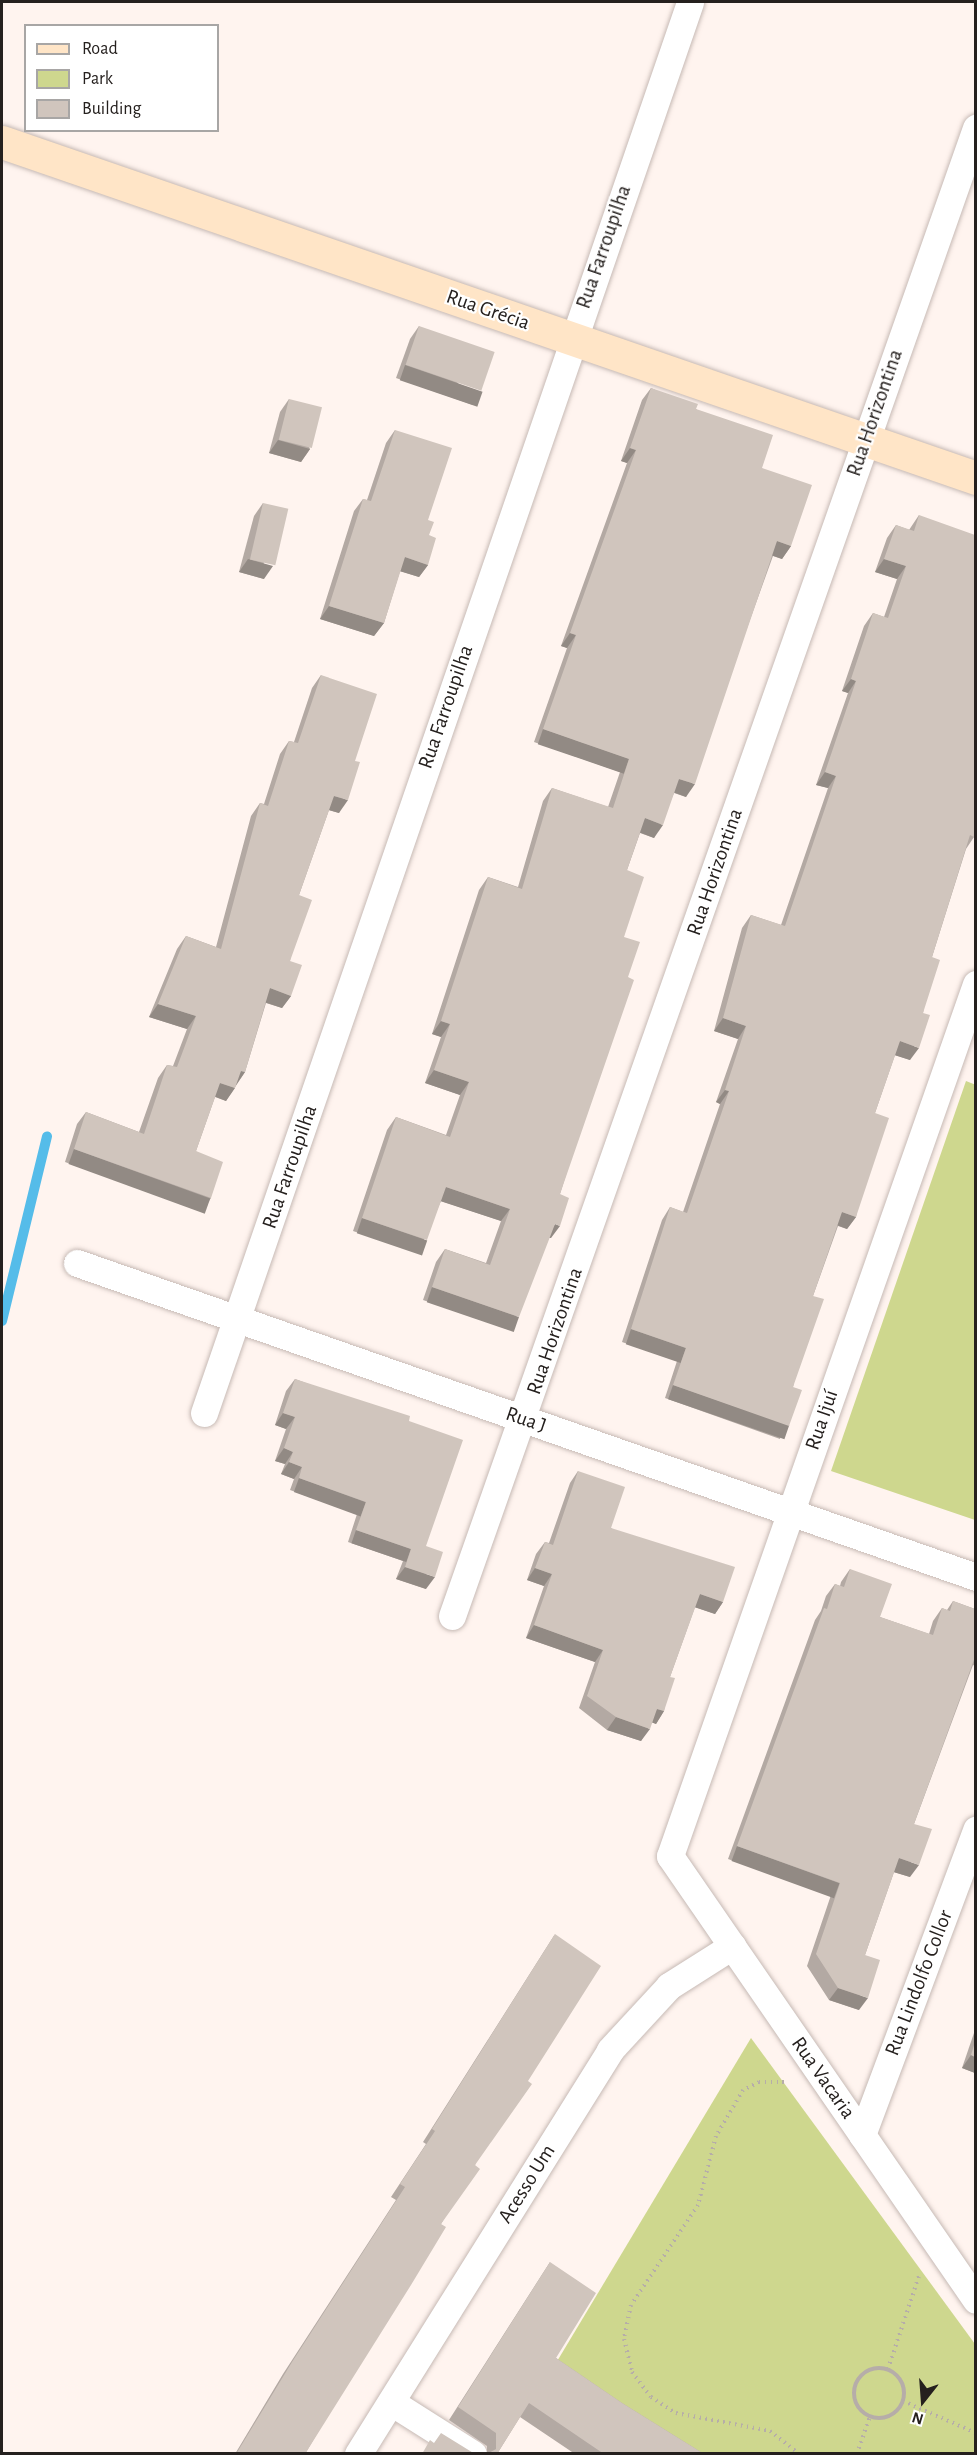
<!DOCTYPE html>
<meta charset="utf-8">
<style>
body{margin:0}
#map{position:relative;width:977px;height:2455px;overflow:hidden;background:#fff4ef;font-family:"Alegreya Sans",sans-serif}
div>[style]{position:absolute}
.green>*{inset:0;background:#ced78e}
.stream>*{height:10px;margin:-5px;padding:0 5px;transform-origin:5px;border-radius:5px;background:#55bce9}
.path>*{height:4px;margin-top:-2px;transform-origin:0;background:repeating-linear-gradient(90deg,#b6ada9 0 1.5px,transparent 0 6px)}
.path>.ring{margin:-2px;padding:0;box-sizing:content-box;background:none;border:4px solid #b6ada9;border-radius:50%}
.roads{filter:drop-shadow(0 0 2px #c7bab5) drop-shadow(0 0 2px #c7bab5)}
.minor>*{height:27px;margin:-13.5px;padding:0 13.5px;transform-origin:13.5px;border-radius:13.5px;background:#fff}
.secondary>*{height:33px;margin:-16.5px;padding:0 16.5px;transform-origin:16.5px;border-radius:16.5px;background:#ffe5c7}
.wall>*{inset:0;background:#b3a9a3}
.shaded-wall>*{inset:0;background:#928a84;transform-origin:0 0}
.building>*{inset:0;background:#d0c5bd;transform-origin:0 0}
span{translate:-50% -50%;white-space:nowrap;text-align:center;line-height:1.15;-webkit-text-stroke:4.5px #fff;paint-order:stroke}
.street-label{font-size:21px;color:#25201e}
.frame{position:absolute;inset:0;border:3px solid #25201e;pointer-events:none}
.legend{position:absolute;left:24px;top:24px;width:195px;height:108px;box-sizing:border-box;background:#fff;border:2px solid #a8a6a5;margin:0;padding:8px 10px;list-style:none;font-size:18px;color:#25201e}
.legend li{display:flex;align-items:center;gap:12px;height:30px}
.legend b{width:30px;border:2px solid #a8a6a5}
.north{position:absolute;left:893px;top:2371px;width:60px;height:60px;-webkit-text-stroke:4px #fff;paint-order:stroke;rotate:197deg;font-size:16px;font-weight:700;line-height:24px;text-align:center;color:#25201e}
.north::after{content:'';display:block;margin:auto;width:21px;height:27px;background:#25201e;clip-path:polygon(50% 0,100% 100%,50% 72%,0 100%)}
</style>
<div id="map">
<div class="green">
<div style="clip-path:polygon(966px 1081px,976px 1085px,975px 1520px,831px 1471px)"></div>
<div style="clip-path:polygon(751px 2038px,975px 2344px,975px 2453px,692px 2453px,553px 2368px)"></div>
</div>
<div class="stream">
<div style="left:2px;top:1321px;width:190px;rotate:-76.3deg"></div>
</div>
<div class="path">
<div style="left:784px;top:2082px;width:25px;rotate:180deg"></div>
<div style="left:759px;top:2082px;width:18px;rotate:153deg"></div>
<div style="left:743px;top:2090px;width:53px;rotate:120.4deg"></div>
<div style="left:716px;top:2136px;width:71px;rotate:104.6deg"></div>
<div style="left:698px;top:2205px;width:120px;rotate:123.8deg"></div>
<div style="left:631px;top:2305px;width:35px;rotate:102deg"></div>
<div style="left:624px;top:2339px;width:34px;rotate:76deg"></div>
<div style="left:632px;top:2372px;width:31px;rotate:53deg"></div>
<div style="left:651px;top:2397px;width:30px;rotate:33deg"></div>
<div style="left:676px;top:2413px;width:96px;rotate:10.8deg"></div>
<div style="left:770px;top:2431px;width:37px;rotate:38deg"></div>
<div class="ring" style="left:854px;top:2368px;width:46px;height:46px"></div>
<div style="left:888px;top:2369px;width:101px;rotate:-71.6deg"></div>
<div style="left:903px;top:2401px;width:80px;rotate:23.7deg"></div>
<div style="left:857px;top:2454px;width:40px;rotate:-71.1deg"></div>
</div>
<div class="roads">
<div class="minor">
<div style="left:976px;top:984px;width:924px;rotate:109.34deg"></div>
<div style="left:670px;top:1856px;width:539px;rotate:55.43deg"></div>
<div style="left:77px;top:1263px;width:952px;rotate:19.25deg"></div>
<div style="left:204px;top:1413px;width:1492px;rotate:-70.99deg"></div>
<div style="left:452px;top:1616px;width:1578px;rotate:-70.6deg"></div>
<div style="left:862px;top:2135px;width:326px;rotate:-69.5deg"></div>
<div style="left:391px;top:2402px;width:97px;rotate:32.4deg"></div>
<div style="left:358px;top:2454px;width:476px;rotate:-58deg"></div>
<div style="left:610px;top:2050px;width:87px;rotate:-47.3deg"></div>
<div style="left:669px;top:1986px;width:75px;rotate:-32.4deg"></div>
</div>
<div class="secondary">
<div style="left:2px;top:142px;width:1030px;rotate:19.03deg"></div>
</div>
</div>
<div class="wall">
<div style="clip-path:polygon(419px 326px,473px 405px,396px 378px,410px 339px)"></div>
<div style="clip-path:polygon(651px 388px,696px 409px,762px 468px,791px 546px,782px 559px,773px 556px,686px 797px,674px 793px,654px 838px,640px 833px,627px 870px,624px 937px,628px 977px,560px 1194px,551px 1238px,549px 1238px,510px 1330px,423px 1300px,436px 1262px,445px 1249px,486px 1263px,501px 1221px,441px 1201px,418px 1253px,353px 1231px,387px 1130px,396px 1117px,446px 1135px,460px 1095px,425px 1083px,441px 1037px,432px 1034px,479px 890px,488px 877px,518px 887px,543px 801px,552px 788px,608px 807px,620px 772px,534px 742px,567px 648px,561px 646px,627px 463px,621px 461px,642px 400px)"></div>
<div style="clip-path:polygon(289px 399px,310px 449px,301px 462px,269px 453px,280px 412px)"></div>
<div style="clip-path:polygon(395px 430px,428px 520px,429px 535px,428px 565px,419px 577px,400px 571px,384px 623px,374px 636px,320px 619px,354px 511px,363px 499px,367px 500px,386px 443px)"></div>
<div style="clip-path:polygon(263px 503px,264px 579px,239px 572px,254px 516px)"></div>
<div style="clip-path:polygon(919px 515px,974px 837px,966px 849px,932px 957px,923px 1013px,910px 1060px,895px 1055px,875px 1113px,856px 1217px,847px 1229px,838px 1226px,813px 1296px,793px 1387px,780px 1439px,665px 1398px,677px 1361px,622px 1342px,662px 1220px,670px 1207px,683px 1212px,720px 1104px,716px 1102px,738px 1039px,714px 1031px,742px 928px,751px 915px,781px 925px,828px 788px,816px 785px,848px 693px,842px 691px,864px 626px,873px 613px,884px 617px,897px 579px,875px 572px,887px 538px,896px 525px,909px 530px)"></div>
<div style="clip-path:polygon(321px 675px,355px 761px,339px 813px,329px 810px,299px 895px,290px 961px,291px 996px,282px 1008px,266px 1003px,245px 1072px,226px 1101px,215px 1097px,196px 1151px,211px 1198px,202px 1211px,65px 1162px,77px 1124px,86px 1112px,139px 1132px,158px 1078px,167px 1065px,173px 1066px,187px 1029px,149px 1017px,177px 949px,186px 936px,216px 947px,251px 816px,260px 803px,264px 804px,280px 754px,289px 741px,294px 742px,312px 688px)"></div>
<div style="clip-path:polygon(295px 1379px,409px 1421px,426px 1546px,426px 1589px,396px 1579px,403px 1561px,348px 1542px,357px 1514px,290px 1490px,294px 1479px,281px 1474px,285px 1464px,275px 1461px,286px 1429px,275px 1425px,286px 1391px)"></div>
<div style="clip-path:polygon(578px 1471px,611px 1528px,723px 1602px,715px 1614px,695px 1607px,670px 1677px,664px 1711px,656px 1724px,652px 1722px,641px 1741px,607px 1730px,579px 1708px,595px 1662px,526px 1638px,544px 1586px,527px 1580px,536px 1554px,545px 1542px,549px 1543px,570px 1483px)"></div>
<div style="clip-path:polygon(850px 1569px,880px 1617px,929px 1634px,933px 1621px,942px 1608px,947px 1610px,953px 1601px,975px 1609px,975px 1666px,973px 1665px,914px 1824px,910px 1877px,894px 1872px,865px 1955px,859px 2010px,829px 2000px,807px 1966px,831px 1895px,728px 1859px,815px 1620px,821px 1611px,826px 1596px,835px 1584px,840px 1586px,841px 1582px)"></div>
<div style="clip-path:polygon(555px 1934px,475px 2165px,441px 2224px,305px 2454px,235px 2454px,283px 2374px,396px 2200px,391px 2197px,426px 2144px,423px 2142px)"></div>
<div style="clip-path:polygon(975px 2030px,975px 2073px,962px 2068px)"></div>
<div style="clip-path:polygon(550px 2262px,556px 2358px,622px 2403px,704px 2454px,575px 2454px,520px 2417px,497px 2454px,487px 2454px,487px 2446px,449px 2420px)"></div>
</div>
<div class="shaded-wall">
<div style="left:405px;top:365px;width:82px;height:16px;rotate:19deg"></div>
<div style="clip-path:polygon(278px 440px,310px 449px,301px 462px,269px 453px)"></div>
<div style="clip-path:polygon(630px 448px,636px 450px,627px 463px,621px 461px)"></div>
<div style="clip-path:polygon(777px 541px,791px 546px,782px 559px,768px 554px)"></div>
<div style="clip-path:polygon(405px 557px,428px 565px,419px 577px,396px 570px)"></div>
<div style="clip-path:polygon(248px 559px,273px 566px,264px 579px,239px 572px)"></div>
<div style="clip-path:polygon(884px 559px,906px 566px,897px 579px,875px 572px)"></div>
<div style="clip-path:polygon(329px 606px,384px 623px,374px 636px,320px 619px)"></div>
<div style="clip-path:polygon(570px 633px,576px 635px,567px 648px,561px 646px)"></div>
<div style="clip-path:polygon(851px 679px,856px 681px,848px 693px,842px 691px)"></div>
<div style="left:543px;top:729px;width:91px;height:16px;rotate:19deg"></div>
<div style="clip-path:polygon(825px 772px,836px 776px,828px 788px,816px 785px)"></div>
<div style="clip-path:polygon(679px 779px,695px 784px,686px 797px,670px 791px)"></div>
<div style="clip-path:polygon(334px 796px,348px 800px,339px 813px,325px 809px)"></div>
<div style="clip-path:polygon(645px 818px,663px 825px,654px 838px,636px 831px)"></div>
<div style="clip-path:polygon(270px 988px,291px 996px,282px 1008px,261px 1001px)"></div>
<div style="clip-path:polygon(158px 1004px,196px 1016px,187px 1029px,149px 1017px)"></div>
<div style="clip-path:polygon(723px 1018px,746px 1026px,738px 1039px,714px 1031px)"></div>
<div style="clip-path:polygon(441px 1021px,450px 1024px,441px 1037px,432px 1034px)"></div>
<div style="clip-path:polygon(900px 1041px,919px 1048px,910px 1060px,891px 1054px)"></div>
<div style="clip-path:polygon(434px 1070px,469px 1082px,460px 1095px,425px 1083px)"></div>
<div style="clip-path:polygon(241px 1071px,245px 1072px,236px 1085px,232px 1084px)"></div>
<div style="clip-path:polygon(220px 1083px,235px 1088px,226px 1101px,211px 1095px)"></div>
<div style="clip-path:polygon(725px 1090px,729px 1091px,720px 1104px,716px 1102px)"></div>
<div style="left:74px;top:1149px;width:145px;height:16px;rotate:20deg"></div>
<div style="clip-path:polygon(446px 1187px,510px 1209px,501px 1221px,437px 1200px)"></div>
<div style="clip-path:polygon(842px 1212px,856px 1217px,847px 1229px,834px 1224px)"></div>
<div style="left:362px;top:1218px;width:69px;height:16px;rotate:19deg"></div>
<div style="clip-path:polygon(555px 1224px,560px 1226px,551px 1238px,546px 1237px)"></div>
<div style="left:432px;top:1287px;width:92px;height:16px;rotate:19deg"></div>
<div style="left:631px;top:1329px;width:58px;height:16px;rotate:19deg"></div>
<div style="left:673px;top:1385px;width:123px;height:15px;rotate:19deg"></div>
<div style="clip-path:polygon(283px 1413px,295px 1417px,286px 1429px,275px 1425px)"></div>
<div style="clip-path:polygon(284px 1448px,293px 1452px,285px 1464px,275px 1461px)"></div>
<div style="clip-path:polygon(289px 1462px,302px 1467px,294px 1479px,281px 1474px)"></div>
<div style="left:299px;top:1478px;width:71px;height:15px;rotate:20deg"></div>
<div style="left:356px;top:1530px;width:58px;height:14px;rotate:19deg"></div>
<div style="clip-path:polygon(405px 1567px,435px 1577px,426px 1589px,396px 1579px)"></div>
<div style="clip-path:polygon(535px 1568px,552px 1574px,544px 1586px,527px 1580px)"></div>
<div style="clip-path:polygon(700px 1594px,723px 1602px,715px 1614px,691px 1606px)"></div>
<div style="clip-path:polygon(534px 1625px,603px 1650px,595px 1662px,526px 1638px)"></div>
<div style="clip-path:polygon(657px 1709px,664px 1711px,656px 1724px,648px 1721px)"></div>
<div style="clip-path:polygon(616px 1717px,650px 1729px,641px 1741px,607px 1730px)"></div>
<div style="left:737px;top:1846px;width:109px;height:16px;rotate:20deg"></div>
<div style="clip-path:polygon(899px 1858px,919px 1865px,910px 1877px,890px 1871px)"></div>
<div style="clip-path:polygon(838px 1988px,868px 1998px,859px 2010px,829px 2000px)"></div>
<div style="clip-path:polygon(971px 2055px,975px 2057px,975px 2073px,962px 2068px)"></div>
</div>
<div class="building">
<div style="left:419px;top:326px;width:80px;height:41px;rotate:19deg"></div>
<div style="clip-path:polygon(651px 388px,698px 404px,696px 409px,773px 435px,762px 468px,812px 485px,791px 546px,777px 541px,695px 784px,679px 779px,663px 825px,645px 818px,627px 870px,644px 877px,624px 937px,640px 942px,628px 977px,634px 980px,560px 1194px,569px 1198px,560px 1226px,555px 1224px,519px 1317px,432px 1287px,445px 1249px,490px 1265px,510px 1209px,446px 1187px,427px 1240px,362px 1218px,396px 1117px,450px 1137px,469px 1082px,434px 1070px,450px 1024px,441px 1021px,488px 877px,522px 889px,552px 788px,613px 808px,629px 759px,543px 729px,576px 635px,570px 633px,636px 450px,630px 448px)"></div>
<div style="left:289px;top:399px;width:34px;height:42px;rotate:14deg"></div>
<div style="clip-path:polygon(395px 430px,452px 448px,428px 520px,434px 522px,429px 535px,436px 538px,428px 565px,405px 557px,384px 623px,329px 606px,363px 499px,371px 501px)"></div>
<div style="left:263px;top:503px;width:26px;height:58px;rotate:13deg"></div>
<div style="clip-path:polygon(919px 515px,975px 535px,975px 834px,974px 837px,970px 835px,932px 957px,940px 960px,923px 1013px,930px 1015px,919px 1048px,900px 1041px,875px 1113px,889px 1118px,856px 1217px,842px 1212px,813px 1296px,824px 1299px,793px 1387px,802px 1390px,789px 1426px,673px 1385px,686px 1348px,631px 1329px,670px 1207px,687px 1213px,729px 1091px,725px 1090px,746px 1026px,723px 1018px,751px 915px,785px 926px,836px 776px,825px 772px,856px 681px,851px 679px,873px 613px,888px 618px,906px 566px,884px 559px,896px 525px,914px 531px)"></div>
<div style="clip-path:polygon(321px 675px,377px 694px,355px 761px,360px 762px,348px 800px,334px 796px,299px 895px,312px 900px,290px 961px,302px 965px,291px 996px,270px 988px,245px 1072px,241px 1071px,235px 1088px,220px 1083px,196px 1151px,223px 1162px,211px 1198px,74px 1149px,86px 1112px,144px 1134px,167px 1065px,177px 1067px,196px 1016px,158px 1004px,186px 936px,221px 949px,260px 803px,268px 806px,289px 741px,298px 743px)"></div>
<div style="clip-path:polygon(295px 1379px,410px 1416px,409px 1421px,463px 1440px,426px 1546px,443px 1552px,435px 1577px,405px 1567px,411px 1549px,356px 1530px,366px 1502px,299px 1478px,302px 1467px,289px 1462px,293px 1452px,284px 1448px,295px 1417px,283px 1413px)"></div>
<div style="clip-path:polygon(578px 1471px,625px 1487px,611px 1528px,735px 1567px,723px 1602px,700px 1594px,670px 1677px,675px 1678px,664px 1711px,657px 1709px,650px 1729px,616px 1717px,587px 1696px,603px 1650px,534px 1625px,552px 1574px,535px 1568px,545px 1542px,553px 1545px)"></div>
<div style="clip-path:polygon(850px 1569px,892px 1584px,880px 1617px,933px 1635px,942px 1608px,950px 1611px,953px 1601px,975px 1609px,975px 1657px,914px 1824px,932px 1829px,919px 1865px,899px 1858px,865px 1955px,880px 1960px,868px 1998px,838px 1988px,816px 1954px,840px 1883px,737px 1846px,824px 1608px,827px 1609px,835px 1584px,844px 1587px)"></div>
<div style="clip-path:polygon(555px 1934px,601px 1966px,528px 2081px,532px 2084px,475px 2165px,480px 2169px,441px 2224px,446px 2227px,411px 2285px,305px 2454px,236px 2454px,292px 2362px,405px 2187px,400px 2184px,435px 2131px,432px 2129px)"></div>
<div style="clip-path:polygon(975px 2042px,975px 2057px,971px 2055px)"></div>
<div style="clip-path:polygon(550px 2262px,596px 2293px,556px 2358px,622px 2403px,704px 2454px,604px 2454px,529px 2403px,497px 2454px,487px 2454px,496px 2449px,496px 2433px,458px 2407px)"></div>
<div style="clip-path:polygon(441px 2433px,475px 2454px,422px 2454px,430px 2440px,434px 2443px)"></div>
</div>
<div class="street-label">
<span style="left:604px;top:247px;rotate:-71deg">Rua Farroupilha</span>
<span style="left:488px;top:310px;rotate:19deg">Rua Grécia</span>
<span style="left:875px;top:413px;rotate:-71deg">Rua Horizontina</span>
<span style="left:446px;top:707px;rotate:-71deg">Rua Farroupilha</span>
<span style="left:715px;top:872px;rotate:-71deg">Rua Horizontina</span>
<span style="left:290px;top:1167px;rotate:-71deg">Rua Farroupilha</span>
<span style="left:555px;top:1331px;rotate:-71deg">Rua Horizontina</span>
<span style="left:526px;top:1420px;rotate:19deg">Rua J</span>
<span style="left:822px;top:1420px;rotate:-71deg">Rua Ijuí</span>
<span style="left:919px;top:1983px;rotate:-69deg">Rua Lindolfo Collor</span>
<span style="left:823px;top:2078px;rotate:55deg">Rua Vacaria</span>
<span style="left:527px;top:2184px;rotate:-58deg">Acesso Um</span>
</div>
<div class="frame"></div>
<ul class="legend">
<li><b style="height:8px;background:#ffe5c7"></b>Road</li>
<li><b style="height:16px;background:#ced78e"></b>Park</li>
<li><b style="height:16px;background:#d0c5bd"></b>Building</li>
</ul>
<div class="north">N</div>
</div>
